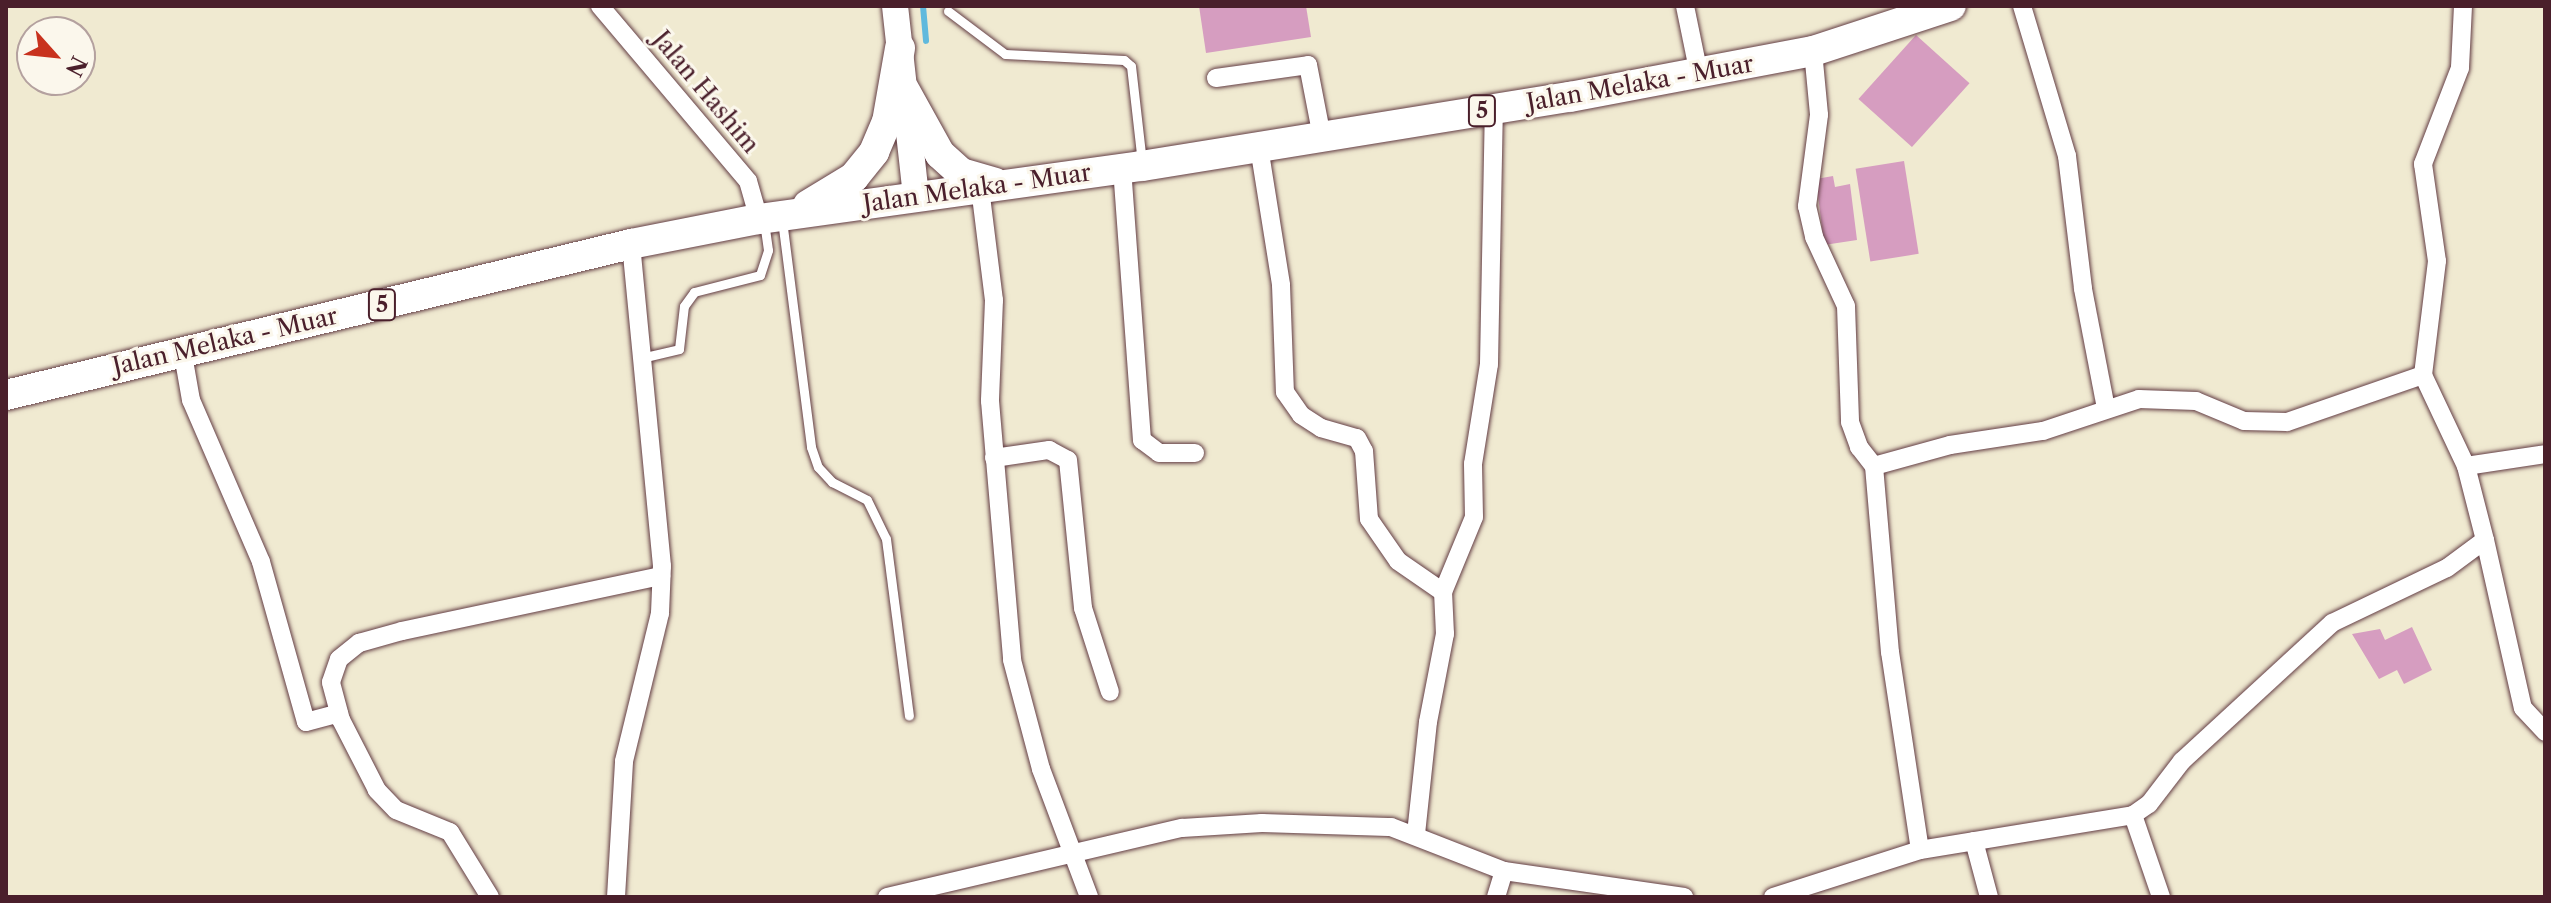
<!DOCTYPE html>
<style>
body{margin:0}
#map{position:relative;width:2551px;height:903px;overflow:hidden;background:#f0ead1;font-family:"Libre Caslon Text",serif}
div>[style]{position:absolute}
.stream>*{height:6px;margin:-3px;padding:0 3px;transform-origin:3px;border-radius:3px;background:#60b9dd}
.building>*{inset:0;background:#d69dc0;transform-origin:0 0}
.roads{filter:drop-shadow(0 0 2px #633d44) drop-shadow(0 0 2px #633d44)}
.service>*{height:9px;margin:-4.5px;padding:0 4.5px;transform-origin:4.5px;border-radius:4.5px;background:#fff}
.minor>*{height:18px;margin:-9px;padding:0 9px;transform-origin:9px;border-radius:9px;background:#fff}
.secondary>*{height:26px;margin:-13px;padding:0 13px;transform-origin:13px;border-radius:13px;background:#fff}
.primary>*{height:30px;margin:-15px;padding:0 15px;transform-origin:15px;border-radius:15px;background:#fff}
span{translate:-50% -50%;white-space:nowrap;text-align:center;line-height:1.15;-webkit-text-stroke:6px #fbf7ec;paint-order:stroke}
.shield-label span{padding:2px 6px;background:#fbf7ec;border:2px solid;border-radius:6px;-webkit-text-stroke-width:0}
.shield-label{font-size:22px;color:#4a1f2b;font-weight:700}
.street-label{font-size:24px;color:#4a1f2b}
.frame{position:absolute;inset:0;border:8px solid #4a1f2b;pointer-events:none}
.north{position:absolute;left:16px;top:16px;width:80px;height:80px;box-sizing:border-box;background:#fbf7ec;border:2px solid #b4a19f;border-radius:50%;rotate:117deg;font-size:22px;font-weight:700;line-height:32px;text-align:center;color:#4a1f2b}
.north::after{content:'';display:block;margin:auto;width:28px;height:36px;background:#c8321e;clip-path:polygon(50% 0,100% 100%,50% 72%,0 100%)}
</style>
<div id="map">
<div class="stream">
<div style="left:923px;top:6px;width:35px;rotate:85deg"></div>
</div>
<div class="building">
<div style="clip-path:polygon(1199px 6px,1306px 6px,1311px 37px,1206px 53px)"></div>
<div style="left:1916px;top:35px;width:72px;height:86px;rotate:42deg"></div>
<div style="left:1904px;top:161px;width:94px;height:49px;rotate:81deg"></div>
<div style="clip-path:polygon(1833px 176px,1835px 187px,1850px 184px,1857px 240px,1824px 245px,1816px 179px)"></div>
<div style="clip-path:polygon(2412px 627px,2432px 670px,2404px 684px,2397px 670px,2379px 679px,2352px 634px,2380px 629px,2385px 640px)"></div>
</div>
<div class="roads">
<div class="service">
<div style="left:948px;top:11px;width:71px;rotate:37deg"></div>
<div style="left:1005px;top:54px;width:119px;rotate:2.9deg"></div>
<div style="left:1124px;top:60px;width:9px;rotate:41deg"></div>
<div style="left:1131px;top:66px;width:97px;rotate:83.5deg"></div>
<div style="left:782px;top:220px;width:229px;rotate:82.7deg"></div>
<div style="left:811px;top:447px;width:21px;rotate:71deg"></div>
<div style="left:818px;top:467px;width:21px;rotate:47deg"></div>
<div style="left:832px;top:482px;width:39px;rotate:27deg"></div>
<div style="left:867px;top:500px;width:43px;rotate:64deg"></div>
<div style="left:886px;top:539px;width:178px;rotate:82.6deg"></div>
<div style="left:641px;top:358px;width:39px;rotate:-13deg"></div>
<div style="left:679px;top:349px;width:43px;rotate:-83.4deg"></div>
<div style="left:684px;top:306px;width:17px;rotate:-54deg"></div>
<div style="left:694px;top:292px;width:68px;rotate:-14.4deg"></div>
<div style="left:760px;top:275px;width:26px;rotate:-72deg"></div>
<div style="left:768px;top:250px;width:29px;rotate:-98deg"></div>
</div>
<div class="minor">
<div style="left:600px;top:6px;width:229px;rotate:49.8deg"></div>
<div style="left:748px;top:181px;width:40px;rotate:74deg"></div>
<div style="left:1685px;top:6px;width:69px;rotate:78.4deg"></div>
<div style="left:2022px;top:6px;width:157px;rotate:73.3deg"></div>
<div style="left:2067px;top:156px;width:134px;rotate:83.1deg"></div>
<div style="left:2083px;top:289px;width:121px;rotate:79.1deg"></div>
<div style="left:2463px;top:6px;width:62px;rotate:92.8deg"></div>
<div style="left:2460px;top:68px;width:103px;rotate:111.1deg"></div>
<div style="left:2423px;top:164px;width:98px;rotate:81.8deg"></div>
<div style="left:2437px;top:261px;width:115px;rotate:97deg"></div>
<div style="left:2423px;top:375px;width:101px;rotate:64.7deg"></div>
<div style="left:1813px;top:51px;width:64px;rotate:84.6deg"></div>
<div style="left:1819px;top:115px;width:92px;rotate:97.5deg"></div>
<div style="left:1807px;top:206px;width:32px;rotate:77deg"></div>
<div style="left:1814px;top:237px;width:76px;rotate:65.1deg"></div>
<div style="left:1846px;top:306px;width:116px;rotate:88deg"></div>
<div style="left:1850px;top:422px;width:27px;rotate:70deg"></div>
<div style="left:1859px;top:447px;width:24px;rotate:52deg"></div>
<div style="left:1874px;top:466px;width:187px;rotate:85.1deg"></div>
<div style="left:1890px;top:652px;width:200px;rotate:81.4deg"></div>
<div style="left:1216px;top:78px;width:93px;rotate:-8deg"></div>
<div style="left:1308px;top:65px;width:73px;rotate:79deg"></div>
<div style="left:1259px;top:147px;width:140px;rotate:80.9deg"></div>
<div style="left:1281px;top:285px;width:107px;rotate:87.9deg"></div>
<div style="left:1285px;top:392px;width:28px;rotate:55deg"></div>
<div style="left:1301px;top:415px;width:24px;rotate:33deg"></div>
<div style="left:1321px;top:428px;width:37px;rotate:16deg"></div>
<div style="left:1357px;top:438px;width:15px;rotate:62deg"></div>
<div style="left:1364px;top:451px;width:68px;rotate:85.8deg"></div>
<div style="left:1369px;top:519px;width:51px;rotate:55.4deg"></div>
<div style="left:1398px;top:561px;width:55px;rotate:34.6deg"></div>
<div style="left:1122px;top:168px;width:273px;rotate:85.8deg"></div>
<div style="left:1142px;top:440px;width:21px;rotate:37deg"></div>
<div style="left:1159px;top:453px;width:36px"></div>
<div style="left:980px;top:188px;width:113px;rotate:82.9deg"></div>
<div style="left:994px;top:300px;width:101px;rotate:92.3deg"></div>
<div style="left:990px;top:401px;width:260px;rotate:85.1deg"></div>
<div style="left:1012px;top:660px;width:113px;rotate:75.1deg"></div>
<div style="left:1041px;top:769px;width:137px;rotate:69.4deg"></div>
<div style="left:182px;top:349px;width:52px;rotate:80deg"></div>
<div style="left:191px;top:400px;width:176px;rotate:66.6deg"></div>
<div style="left:261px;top:562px;width:166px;rotate:74.3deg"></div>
<div style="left:306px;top:722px;width:34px;rotate:-15deg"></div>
<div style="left:994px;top:458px;width:56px;rotate:-8.3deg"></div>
<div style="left:1049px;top:450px;width:21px;rotate:28deg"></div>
<div style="left:1068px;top:460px;width:149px;rotate:84.2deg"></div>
<div style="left:1083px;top:608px;width:88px;rotate:72.2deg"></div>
<div style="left:1874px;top:466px;width:79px;rotate:-15.4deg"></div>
<div style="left:1950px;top:445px;width:94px;rotate:-8.6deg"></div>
<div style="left:2043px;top:431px;width:101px;rotate:-18.4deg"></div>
<div style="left:2139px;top:399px;width:57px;rotate:2deg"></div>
<div style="left:2196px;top:401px;width:52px;rotate:22.6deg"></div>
<div style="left:2244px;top:421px;width:43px;rotate:1.3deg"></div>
<div style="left:2287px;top:422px;width:144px;rotate:-19.1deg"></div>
<div style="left:2485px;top:540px;width:172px;rotate:77.3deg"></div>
<div style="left:2523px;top:708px;width:33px;rotate:47deg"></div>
<div style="left:2133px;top:815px;width:87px;rotate:71.1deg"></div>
<div style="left:1416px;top:834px;width:113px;rotate:-83.9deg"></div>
<div style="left:1428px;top:722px;width:90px;rotate:-79.1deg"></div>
<div style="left:1445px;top:634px;width:42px;rotate:-92.7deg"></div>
<div style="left:1443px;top:592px;width:81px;rotate:-67.5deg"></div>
<div style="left:1474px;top:517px;width:53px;rotate:-91.1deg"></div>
<div style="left:1473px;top:464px;width:101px;rotate:-80.9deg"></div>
<div style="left:1489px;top:364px;width:255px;rotate:-88.9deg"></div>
<div style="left:1974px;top:841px;width:58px;rotate:75deg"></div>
<div style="left:490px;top:897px;width:76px;rotate:-121.6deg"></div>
<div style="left:450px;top:832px;width:58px;rotate:-157.8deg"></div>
<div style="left:396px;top:810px;width:28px;rotate:-134deg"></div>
<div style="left:377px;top:790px;width:79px;rotate:-117.2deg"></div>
<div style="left:341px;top:720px;width:39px;rotate:-105deg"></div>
<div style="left:331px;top:682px;width:24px;rotate:-71deg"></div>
<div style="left:339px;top:659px;width:26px;rotate:-39deg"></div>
<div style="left:359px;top:643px;width:45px;rotate:-15.6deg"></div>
<div style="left:402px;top:631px;width:265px;rotate:-12deg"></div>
<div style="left:616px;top:897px;width:136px;rotate:-86.6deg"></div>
<div style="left:624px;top:761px;width:152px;rotate:-76.3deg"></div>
<div style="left:660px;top:613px;width:47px;rotate:-87.6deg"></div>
<div style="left:662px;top:566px;width:323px;rotate:-95.5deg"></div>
<div style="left:887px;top:897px;width:303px;rotate:-13.2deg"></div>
<div style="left:1182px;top:828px;width:80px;rotate:-3.6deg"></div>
<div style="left:1262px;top:823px;width:129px;rotate:1.8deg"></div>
<div style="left:1391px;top:827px;width:121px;rotate:21.3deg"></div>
<div style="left:1504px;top:871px;width:182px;rotate:8.2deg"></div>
<div style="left:1496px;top:897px;width:27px;rotate:-73deg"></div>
<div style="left:1773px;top:897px;width:154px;rotate:-17.7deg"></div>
<div style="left:1920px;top:850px;width:216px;rotate:-9.3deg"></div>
<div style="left:2133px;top:815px;width:19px;rotate:-35deg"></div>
<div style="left:2149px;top:804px;width:54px;rotate:-52.5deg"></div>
<div style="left:2182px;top:761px;width:204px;rotate:-42.6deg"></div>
<div style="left:2332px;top:623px;width:127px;rotate:-25.6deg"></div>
<div style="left:2447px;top:568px;width:47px;rotate:-36.4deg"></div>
<div style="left:2485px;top:540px;width:76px;rotate:-104.4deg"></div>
<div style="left:2466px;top:466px;width:80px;rotate:-8.6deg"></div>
</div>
<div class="secondary">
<div style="left:895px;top:6px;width:192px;rotate:83.7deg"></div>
</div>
<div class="primary">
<div style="left:904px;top:89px;width:74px;rotate:61deg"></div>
<div style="left:940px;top:154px;width:28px;rotate:42deg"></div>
<div style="left:961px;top:173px;width:35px;rotate:16deg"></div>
<div style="left:808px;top:205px;width:54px;rotate:-31.3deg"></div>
<div style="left:854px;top:177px;width:32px;rotate:-51deg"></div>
<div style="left:874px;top:152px;width:33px;rotate:-67deg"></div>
<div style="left:887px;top:122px;width:75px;rotate:-80deg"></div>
<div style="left:6px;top:395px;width:643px;rotate:-13.58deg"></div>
<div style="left:631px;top:244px;width:130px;rotate:-11.1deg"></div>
<div style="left:759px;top:219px;width:387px;rotate:-7.9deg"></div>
<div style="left:1142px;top:166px;width:434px;rotate:-9.2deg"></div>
<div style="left:1570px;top:97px;width:247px;rotate:-10.7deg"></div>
<div style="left:1813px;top:51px;width:145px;rotate:-18.1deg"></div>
</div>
</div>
<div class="shield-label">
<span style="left:1482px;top:111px">5</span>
<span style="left:382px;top:305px">5</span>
</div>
<div class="street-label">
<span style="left:1640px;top:83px;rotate:-10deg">Jalan Melaka - Muar</span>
<span style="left:706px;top:92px;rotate:50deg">Jalan Hashim</span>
<span style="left:977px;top:188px;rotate:-8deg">Jalan Melaka - Muar</span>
<span style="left:225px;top:341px;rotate:-13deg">Jalan Melaka - Muar</span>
</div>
<div class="frame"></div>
<div class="north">N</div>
</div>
